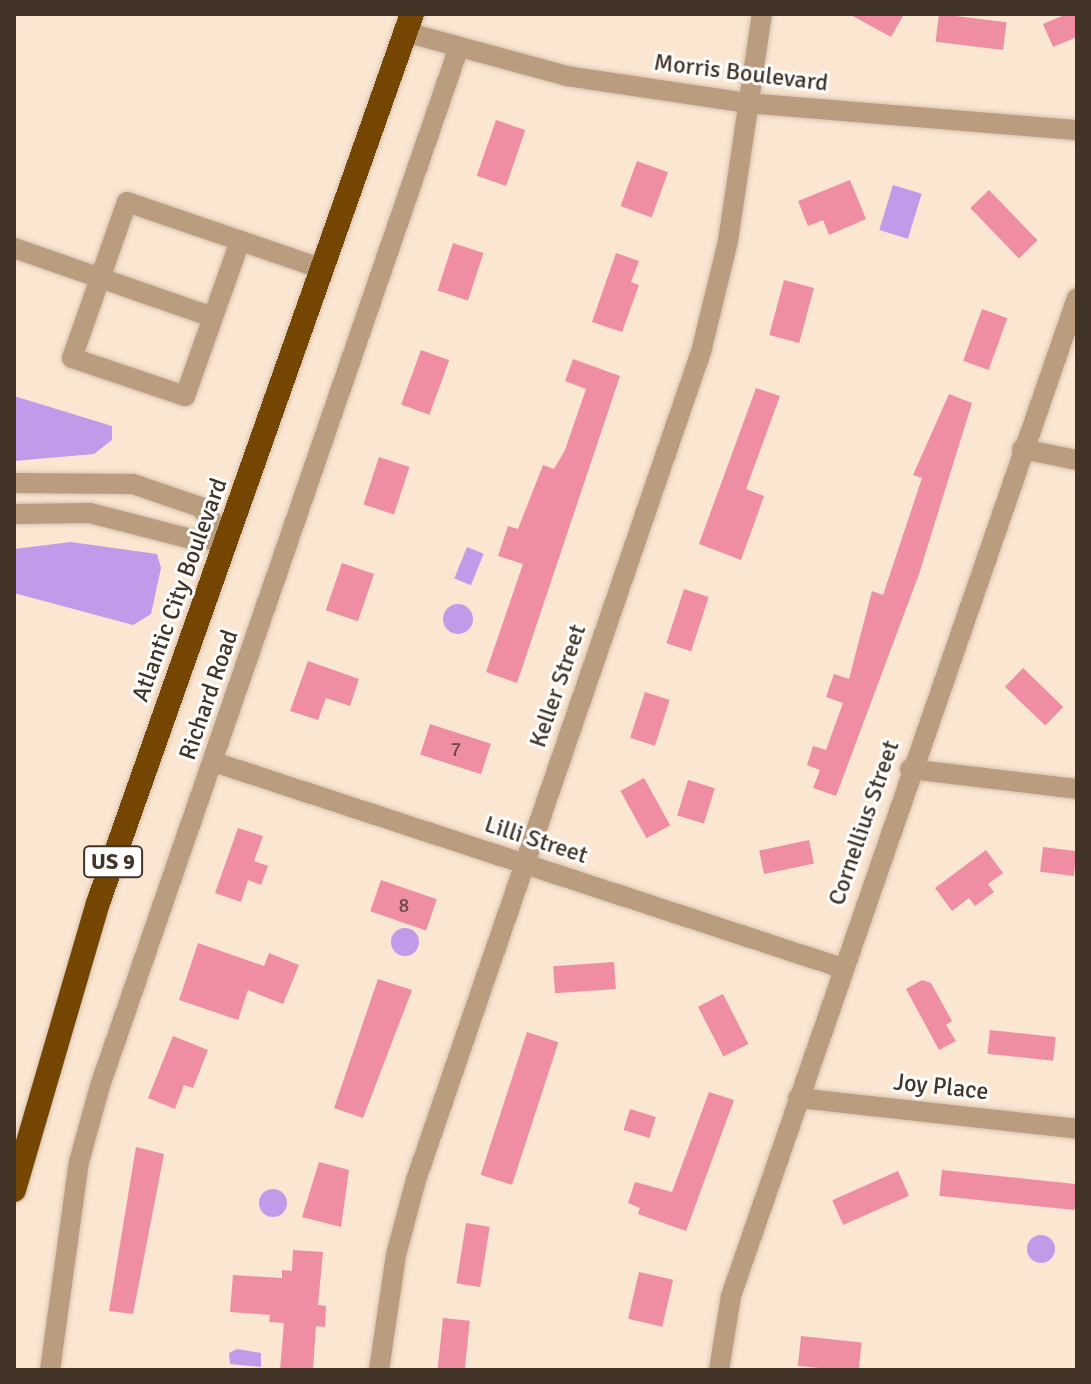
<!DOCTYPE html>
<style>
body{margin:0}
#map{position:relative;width:1091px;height:1384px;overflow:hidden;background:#fbe6d1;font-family:Signika,sans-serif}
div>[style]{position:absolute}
.water>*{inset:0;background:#c29aea;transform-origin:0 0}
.round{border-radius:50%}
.building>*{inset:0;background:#ef8ea2;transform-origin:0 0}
.roads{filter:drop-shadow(0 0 2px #d6c2af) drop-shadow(0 0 2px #d6c2af)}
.minor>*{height:20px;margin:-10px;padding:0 10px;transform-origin:10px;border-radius:10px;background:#ba9c7f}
.highway>*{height:24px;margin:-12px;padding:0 12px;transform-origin:12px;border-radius:12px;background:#744602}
span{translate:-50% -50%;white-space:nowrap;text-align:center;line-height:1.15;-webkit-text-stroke:6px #fff;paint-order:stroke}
.number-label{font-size:20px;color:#6d4a46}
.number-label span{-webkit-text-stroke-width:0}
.shield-label span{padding:2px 6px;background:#fff;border:2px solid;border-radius:6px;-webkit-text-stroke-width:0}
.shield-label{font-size:22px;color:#423427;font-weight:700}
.street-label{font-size:24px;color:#423427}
.frame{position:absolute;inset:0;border:16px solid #423427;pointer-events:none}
</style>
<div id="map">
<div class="water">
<div style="left:893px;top:185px;width:30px;height:47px;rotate:17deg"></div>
<div style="clip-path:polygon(14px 396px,112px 426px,112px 440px,94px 454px,14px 461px)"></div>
<div style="clip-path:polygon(71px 542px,157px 554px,161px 568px,151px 614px,133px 625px,14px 593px,14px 549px)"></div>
<div style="left:467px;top:547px;width:18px;height:34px;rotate:22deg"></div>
<div class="round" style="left:443px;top:604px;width:30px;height:30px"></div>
<div class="round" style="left:391px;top:928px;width:28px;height:28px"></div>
<div class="round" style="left:259px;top:1189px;width:28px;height:28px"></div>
<div class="round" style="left:1027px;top:1235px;width:28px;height:28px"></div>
<div style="clip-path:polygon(237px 1349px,261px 1353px,261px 1367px,230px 1364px,229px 1353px)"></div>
</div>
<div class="building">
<div style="clip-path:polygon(849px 14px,904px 14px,891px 37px)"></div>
<div style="left:939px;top:14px;width:68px;height:28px;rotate:7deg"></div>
<div style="clip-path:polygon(1067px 14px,1077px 14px,1077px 37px,1053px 47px,1043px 24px)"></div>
<div style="left:496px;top:120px;width:31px;height:59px;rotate:19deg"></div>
<div style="left:637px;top:161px;width:33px;height:48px;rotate:20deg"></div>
<div style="clip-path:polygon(850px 180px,866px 219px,829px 235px,823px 220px,808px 226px,798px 201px)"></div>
<div style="left:989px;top:190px;width:70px;height:26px;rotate:46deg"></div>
<div style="left:453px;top:243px;width:32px;height:50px;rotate:18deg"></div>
<div style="clip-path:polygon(616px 253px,639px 261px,631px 282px,639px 285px,622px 332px,592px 322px)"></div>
<div style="left:784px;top:280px;width:31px;height:57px;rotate:15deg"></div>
<div style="left:982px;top:309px;width:27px;height:55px;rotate:20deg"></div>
<div style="left:421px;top:350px;width:30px;height:58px;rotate:20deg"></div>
<div style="clip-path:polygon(573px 359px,620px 376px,517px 683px,486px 672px,523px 564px,498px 556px,508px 526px,518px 529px,543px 465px,554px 469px,565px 450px,586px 389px,565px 381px)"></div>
<div style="clip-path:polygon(756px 388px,780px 396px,746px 489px,764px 496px,741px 560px,699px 544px)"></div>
<div style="clip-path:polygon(949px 394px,972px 403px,919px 574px,836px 796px,813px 788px,820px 770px,807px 765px,813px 746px,826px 750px,843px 703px,826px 697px,834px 674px,849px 679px,872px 591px,883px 595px,922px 478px,913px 475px)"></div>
<div style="left:379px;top:457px;width:32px;height:50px;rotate:18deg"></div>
<div style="left:342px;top:563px;width:34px;height:50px;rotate:19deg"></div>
<div style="left:684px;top:589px;width:26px;height:57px;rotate:18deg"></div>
<div style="clip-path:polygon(308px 661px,359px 679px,350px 706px,326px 698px,318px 720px,290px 711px)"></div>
<div style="left:1023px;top:668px;width:56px;height:26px;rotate:44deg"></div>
<div style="left:645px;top:692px;width:26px;height:48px;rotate:18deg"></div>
<div style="left:430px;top:724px;width:64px;height:32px;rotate:18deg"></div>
<div style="left:644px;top:778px;width:54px;height:27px;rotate:61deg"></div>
<div style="left:688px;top:780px;width:28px;height:37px;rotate:17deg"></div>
<div style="clip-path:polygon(238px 828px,263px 836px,254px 861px,268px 866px,261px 885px,248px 880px,241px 902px,215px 893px)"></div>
<div style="left:809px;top:840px;width:24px;height:51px;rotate:78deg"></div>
<div style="left:1043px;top:847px;width:34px;height:25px;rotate:7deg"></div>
<div style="clip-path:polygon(986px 850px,1003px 873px,988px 884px,994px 892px,975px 906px,969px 898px,952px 911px,935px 888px)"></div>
<div style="left:381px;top:880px;width:59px;height:33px;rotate:19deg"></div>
<div style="clip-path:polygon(198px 943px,264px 966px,269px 953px,299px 965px,283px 1004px,248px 990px,238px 1020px,179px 1000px)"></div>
<div style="left:614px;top:962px;width:27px;height:61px;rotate:86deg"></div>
<div style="clip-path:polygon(378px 979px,412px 990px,363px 1118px,334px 1108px)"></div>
<div style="clip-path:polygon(922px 980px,931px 983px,952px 1021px,946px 1025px,956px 1041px,939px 1050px,906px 989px)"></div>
<div style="left:723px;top:994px;width:56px;height:28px;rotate:63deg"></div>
<div style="left:990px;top:1030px;width:66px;height:24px;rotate:6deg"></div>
<div style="left:527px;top:1032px;width:33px;height:150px;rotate:18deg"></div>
<div style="clip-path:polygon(173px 1036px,208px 1050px,193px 1088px,184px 1085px,175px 1109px,148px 1098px)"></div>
<div style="clip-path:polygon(709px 1092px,734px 1100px,686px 1231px,638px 1214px,640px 1208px,628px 1203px,635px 1182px,672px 1192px)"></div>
<div style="left:630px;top:1109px;width:27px;height:22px;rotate:17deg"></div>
<div style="clip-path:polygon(136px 1147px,164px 1154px,133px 1314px,109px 1311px)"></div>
<div style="clip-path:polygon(319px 1162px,349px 1170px,341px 1227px,302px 1217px)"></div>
<div style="left:942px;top:1170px;width:136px;height:26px;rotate:6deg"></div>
<div style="left:898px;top:1171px;width:27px;height:72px;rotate:66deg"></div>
<div style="left:466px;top:1223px;width:24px;height:61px;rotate:9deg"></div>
<div style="clip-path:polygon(293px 1250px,323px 1252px,318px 1305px,326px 1306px,325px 1327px,316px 1326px,313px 1370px,280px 1370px,284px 1323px,269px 1322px,270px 1315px,230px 1312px,233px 1275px,282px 1278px,282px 1270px,292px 1271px)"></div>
<div style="left:639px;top:1272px;width:35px;height:48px;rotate:13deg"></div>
<div style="left:443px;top:1318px;width:27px;height:52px;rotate:6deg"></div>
<div style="left:801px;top:1336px;width:61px;height:30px;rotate:6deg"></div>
</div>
<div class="roads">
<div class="minor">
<div style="left:405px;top:32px;width:168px;rotate:15.2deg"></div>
<div style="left:567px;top:76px;width:182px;rotate:8.5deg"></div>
<div style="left:747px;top:103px;width:331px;rotate:4.7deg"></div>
<div style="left:240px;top:241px;width:164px;rotate:109.5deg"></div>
<div style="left:185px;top:396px;width:119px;rotate:-161.4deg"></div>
<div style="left:72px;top:358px;width:165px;rotate:-70.6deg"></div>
<div style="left:127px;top:202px;width:207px;rotate:18.9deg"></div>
<div style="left:14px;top:248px;width:210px;rotate:19.2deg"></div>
<div style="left:1022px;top:449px;width:56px;rotate:11.3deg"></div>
<div style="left:14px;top:483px;width:119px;rotate:0.5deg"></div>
<div style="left:133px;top:484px;width:71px;rotate:18.9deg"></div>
<div style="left:200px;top:507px;width:43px;rotate:49.7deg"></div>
<div style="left:14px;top:514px;width:76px;rotate:-0.8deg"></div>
<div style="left:90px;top:513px;width:104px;rotate:14.4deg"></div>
<div style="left:191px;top:539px;width:37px;rotate:2deg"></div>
<div style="left:214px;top:762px;width:661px;rotate:18.16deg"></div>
<div style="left:910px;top:769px;width:168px;rotate:6.8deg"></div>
<div style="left:798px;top:1098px;width:281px;rotate:6.3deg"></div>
<div style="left:50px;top:1370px;width:210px;rotate:-82.1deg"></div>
<div style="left:79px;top:1162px;width:79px;rotate:-74.6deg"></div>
<div style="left:100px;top:1086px;width:1099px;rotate:-70.94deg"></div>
<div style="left:379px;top:1370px;width:116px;rotate:-81.6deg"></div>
<div style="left:396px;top:1255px;width:78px;rotate:-75.1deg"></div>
<div style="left:416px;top:1180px;width:876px;rotate:-71.01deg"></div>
<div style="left:701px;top:352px;width:114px;rotate:-76.3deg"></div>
<div style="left:728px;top:241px;width:230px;rotate:-81.5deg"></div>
<div style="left:719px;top:1370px;width:75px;rotate:-80.8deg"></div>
<div style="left:731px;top:1296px;width:1056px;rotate:-70.88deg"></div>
</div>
<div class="highway">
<div style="left:14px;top:1190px;width:299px;rotate:-73.7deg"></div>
<div style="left:98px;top:903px;width:943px;rotate:-70.55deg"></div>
</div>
</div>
<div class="number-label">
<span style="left:456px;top:749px">7</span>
<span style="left:404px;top:905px">8</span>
</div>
<div class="shield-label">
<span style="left:113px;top:862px">US 9</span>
</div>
<div class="street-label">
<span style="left:741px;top:73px;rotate:7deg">Morris Boulevard</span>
<span style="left:180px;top:590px;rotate:-70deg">Atlantic City Boulevard</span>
<span style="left:558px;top:686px;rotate:-71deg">Keller Street</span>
<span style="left:209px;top:695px;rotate:-71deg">Richard Road</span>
<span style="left:864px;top:823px;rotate:-71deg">Cornellius Street</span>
<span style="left:536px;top:840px;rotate:18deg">Lilli Street</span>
<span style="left:941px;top:1087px;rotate:6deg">Joy Place</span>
</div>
<div class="frame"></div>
</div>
